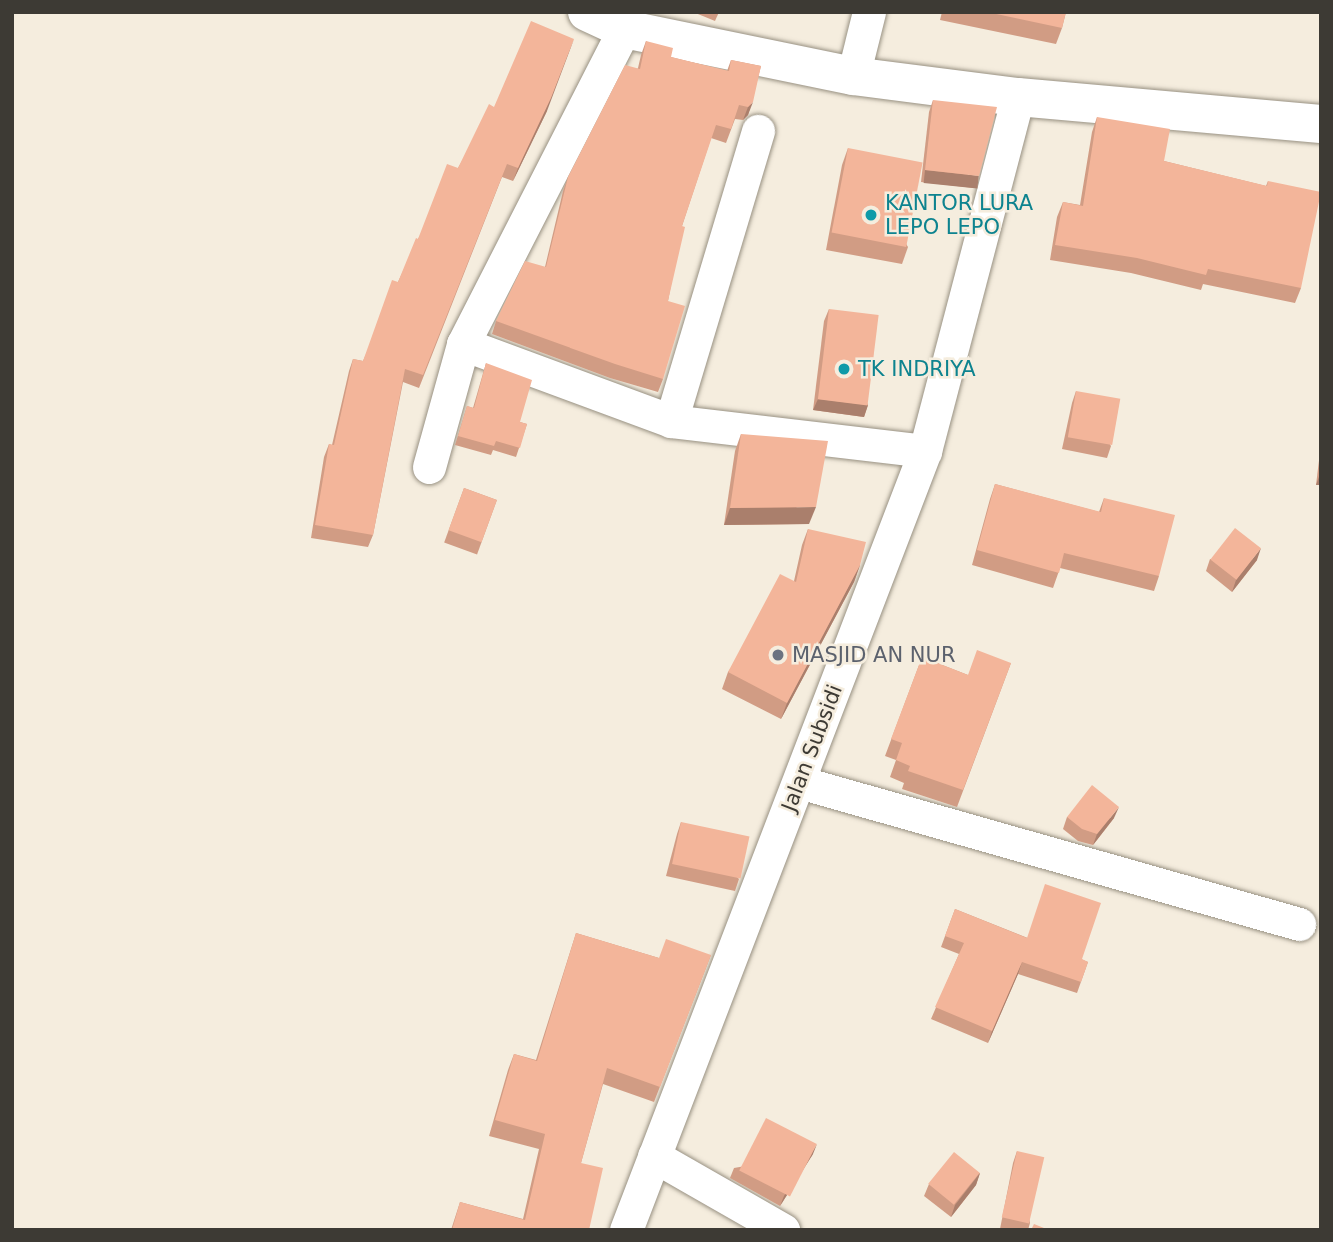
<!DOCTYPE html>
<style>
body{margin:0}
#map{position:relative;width:1333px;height:1242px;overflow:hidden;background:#f5edde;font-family:"DejaVu Sans",sans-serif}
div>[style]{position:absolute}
.roads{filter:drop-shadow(0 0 2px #989182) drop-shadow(0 0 2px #989182)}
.street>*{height:33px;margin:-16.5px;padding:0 16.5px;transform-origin:16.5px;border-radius:16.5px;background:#fff}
.secondary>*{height:38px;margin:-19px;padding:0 19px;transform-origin:19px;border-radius:19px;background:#fff}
.wall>*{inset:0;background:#d19c84;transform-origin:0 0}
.shaded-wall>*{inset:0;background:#aa7f6c;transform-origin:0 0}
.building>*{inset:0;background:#f3b59a;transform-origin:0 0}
.dots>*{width:19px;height:19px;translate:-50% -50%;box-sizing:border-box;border:4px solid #f5edde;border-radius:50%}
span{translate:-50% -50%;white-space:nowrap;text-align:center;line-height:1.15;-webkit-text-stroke:5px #f5edde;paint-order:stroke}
.culture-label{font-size:21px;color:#0d838f}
.left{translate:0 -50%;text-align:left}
.worship-label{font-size:21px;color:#5b616d}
.street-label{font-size:21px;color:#3d3a34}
.frame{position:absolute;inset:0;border:14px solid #3d3a34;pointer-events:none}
</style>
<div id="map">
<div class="roads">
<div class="street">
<div style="left:853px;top:76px;width:66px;rotate:-76deg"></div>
<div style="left:463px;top:344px;width:222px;rotate:20.3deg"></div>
<div style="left:671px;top:421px;width:256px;rotate:6.7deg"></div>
<div style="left:671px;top:421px;width:303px;rotate:-73.3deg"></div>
<div style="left:429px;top:467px;width:128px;rotate:-74.5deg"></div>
<div style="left:463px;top:344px;width:354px;rotate:-62.9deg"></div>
<div style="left:799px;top:782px;width:520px;rotate:15.85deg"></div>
<div style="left:654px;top:1156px;width:149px;rotate:29.8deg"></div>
<div style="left:626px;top:1230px;width:834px;rotate:-69deg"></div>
<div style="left:925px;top:451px;width:366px;rotate:-75.3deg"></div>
</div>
<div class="secondary">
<div style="left:587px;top:12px;width:41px;rotate:24.7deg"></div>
<div style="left:624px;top:29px;width:234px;rotate:11.6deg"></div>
<div style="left:853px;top:76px;width:166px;rotate:7.3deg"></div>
<div style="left:1018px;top:97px;width:304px;rotate:5.1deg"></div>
</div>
</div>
<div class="wall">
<div style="clip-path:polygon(693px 12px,719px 12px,715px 21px)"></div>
<div style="clip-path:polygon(942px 12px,1066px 12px,1062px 28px,1056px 44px,940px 20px)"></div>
<div style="clip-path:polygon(646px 41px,671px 57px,727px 71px,731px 60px,761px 66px,748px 115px,743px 120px,735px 119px,726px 143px,711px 138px,682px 226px,668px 301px,663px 379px,658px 392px,610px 378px,492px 334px,496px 321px,545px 267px,563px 191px,568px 177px,638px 68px,641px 55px)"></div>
<div style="clip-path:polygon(933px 100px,974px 188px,921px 182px,929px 112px)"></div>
<div style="clip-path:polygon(494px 107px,547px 111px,513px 181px,502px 177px,419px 388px,403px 382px,373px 535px,368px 547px,311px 538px,324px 457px,329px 444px,332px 445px,349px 371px,353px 359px,363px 361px,398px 282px,418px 239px,458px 168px)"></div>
<div style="clip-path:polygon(1097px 117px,1164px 161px,1266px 186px,1268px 181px,1301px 288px,1295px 303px,1203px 284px,1201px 290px,1131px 273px,1050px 260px,1057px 217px,1063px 202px,1080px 205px,1092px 132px)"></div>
<div style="clip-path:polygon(848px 148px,908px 247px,902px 264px,826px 250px,842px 165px)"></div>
<div style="clip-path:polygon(829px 309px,868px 405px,864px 417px,813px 410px,824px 321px)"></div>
<div style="clip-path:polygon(486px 363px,520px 422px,527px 424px,516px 457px,493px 450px,491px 455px,455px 445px,467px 406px,473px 408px)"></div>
<div style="clip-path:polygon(1076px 391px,1111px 446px,1107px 458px,1062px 449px,1072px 403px)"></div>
<div style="clip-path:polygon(741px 434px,809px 524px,724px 525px,735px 451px)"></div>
<div style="clip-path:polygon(1321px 444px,1321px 485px,1316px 485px)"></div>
<div style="clip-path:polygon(995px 484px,1099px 512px,1104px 498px,1159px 576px,1154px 591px,1060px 568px,1053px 588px,972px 565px,990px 499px)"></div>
<div style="left:464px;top:488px;width:35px;height:58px;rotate:20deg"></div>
<div style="clip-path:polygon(808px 529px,860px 565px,854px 582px,781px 719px,722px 689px,728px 672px,794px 581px,802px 545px)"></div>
<div style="clip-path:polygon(1210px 559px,1257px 560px,1232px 592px,1206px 571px)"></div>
<div style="clip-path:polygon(922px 657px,968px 675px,1011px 663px,957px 807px,902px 789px,904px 783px,890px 777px,896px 760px,885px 756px)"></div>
<div style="clip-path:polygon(1067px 817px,1114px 818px,1093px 845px,1078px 841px,1063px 829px)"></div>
<div style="clip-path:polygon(681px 822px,739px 879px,735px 891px,666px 876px,677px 834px)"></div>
<div style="clip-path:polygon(955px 909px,1088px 962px,1077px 993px,1018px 974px,988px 1043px,931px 1019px,959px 954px,941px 947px)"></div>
<div style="clip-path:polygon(576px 933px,659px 958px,711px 955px,654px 1102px,603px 1084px,581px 1163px,589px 1230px,451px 1230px,460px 1202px,523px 1219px,539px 1149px,489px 1136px,508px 1070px,514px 1054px,536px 1060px)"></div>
<div style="clip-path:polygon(1017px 1151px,1030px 1223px,1028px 1230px,1000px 1229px,1013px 1163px)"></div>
<div style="clip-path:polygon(813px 1154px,780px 1206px,730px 1178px,734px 1168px)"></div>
<div style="clip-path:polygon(980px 1173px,976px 1185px,951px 1217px,924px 1196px,929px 1184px)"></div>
</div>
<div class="shaded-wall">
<div style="clip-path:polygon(574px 39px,547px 111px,513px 181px,518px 168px)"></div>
<div style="clip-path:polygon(753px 102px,748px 115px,743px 120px,748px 107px)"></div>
<div style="left:925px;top:170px;width:54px;height:13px;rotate:6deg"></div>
<div style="clip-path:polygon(818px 399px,868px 405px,864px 417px,813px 410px)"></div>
<div style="clip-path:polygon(1320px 474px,1321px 485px,1316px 485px)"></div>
<div style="clip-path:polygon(816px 507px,809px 524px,724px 525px,730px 508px)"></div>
<div style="clip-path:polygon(1261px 548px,1257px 560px,1232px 592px,1236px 580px)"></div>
<div style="clip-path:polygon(860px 565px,854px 582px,781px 719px,787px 703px)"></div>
<div style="clip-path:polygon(1119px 807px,1114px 818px,1093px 845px,1097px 834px)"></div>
<div style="clip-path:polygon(1022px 962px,1018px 974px,988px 1043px,992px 1031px)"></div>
<div style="clip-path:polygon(817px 1144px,813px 1154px,780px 1206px,784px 1196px)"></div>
<div style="clip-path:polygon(980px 1173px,976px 1185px,951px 1217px,955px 1205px)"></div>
</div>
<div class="building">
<div style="clip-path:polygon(987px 12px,1066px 12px,1062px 28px)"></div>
<div style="clip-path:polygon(531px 21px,574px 39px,551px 98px,518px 168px,507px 164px,423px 375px,405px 369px,373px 535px,315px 525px,329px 444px,334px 445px,353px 359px,363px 361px,392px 280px,398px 282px,416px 238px,418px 239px,447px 164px,458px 168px,489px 104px,494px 107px)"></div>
<div style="clip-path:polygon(646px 41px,673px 48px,671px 57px,729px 71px,731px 60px,761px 66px,753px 102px,748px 107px,739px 105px,731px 129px,716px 125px,682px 226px,685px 227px,668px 301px,685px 306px,663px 379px,615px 364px,496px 321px,525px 261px,546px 267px,568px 177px,625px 65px,640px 69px)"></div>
<div style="clip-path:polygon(933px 100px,997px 107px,979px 176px,925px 170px)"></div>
<div style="clip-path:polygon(1097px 117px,1170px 129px,1164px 161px,1267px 186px,1268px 181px,1321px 192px,1301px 288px,1208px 269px,1206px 275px,1137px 258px,1055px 245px,1063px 202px,1083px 206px)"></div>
<div style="left:848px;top:148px;width:76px;height:86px;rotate:11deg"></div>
<div style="left:829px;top:309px;width:50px;height:91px;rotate:7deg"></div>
<div style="clip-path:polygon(486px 363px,532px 380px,520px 422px,527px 424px,520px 448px,496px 441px,494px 446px,458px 436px,467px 406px,474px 408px)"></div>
<div style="left:1076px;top:391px;width:45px;height:47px;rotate:10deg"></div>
<div style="clip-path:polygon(741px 434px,828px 441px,816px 507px,730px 508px)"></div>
<div style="clip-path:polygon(995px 484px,1101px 512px,1104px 498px,1175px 515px,1159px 576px,1064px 553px,1059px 573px,977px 550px)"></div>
<div style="left:464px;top:488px;width:35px;height:45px;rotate:20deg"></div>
<div style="left:1235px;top:528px;width:33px;height:40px;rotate:38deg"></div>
<div style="clip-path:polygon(808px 529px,866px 542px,860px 565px,787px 703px,728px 672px,780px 574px,796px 582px)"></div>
<div style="clip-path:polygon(977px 650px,1011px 663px,963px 790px,908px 771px,910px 766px,896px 760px,902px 743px,891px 739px,922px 657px,968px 675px)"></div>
<div style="clip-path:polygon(1092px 785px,1119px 807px,1097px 834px,1082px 829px,1067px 817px)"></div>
<div style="left:681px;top:822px;width:70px;height:43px;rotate:12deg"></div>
<div style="clip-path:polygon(1045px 884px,1101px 903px,1082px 959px,1088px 962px,1081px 982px,1022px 962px,992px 1031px,935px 1007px,964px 943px,945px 936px,955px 909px,1027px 938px)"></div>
<div style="clip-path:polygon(576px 933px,659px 958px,666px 939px,711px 955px,660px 1087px,607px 1068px,581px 1163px,603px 1168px,589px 1230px,452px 1230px,460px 1202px,525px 1220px,545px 1134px,495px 1120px,514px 1054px,537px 1061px)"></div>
<div style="left:766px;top:1118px;width:57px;height:59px;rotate:27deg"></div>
<div style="left:1017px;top:1151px;width:28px;height:68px;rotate:13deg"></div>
<div style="left:954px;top:1152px;width:33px;height:41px;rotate:39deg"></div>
<div style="clip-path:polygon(1034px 1224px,1049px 1230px,1031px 1230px)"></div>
</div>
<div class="dots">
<div style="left:871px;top:215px;background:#0f9aa8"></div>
<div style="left:844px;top:369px;background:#0f9aa8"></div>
<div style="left:778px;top:655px;background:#6b7280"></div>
</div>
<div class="culture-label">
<span class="left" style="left:885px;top:215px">KANTOR LURA<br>LEPO LEPO</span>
<span class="left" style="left:858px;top:369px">TK INDRIYA</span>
</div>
<div class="worship-label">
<span class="left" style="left:792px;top:655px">MASJID AN NUR</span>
</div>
<div class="street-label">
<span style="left:812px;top:748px;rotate:-69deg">Jalan Subsidi</span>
</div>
<div class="frame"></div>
</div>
